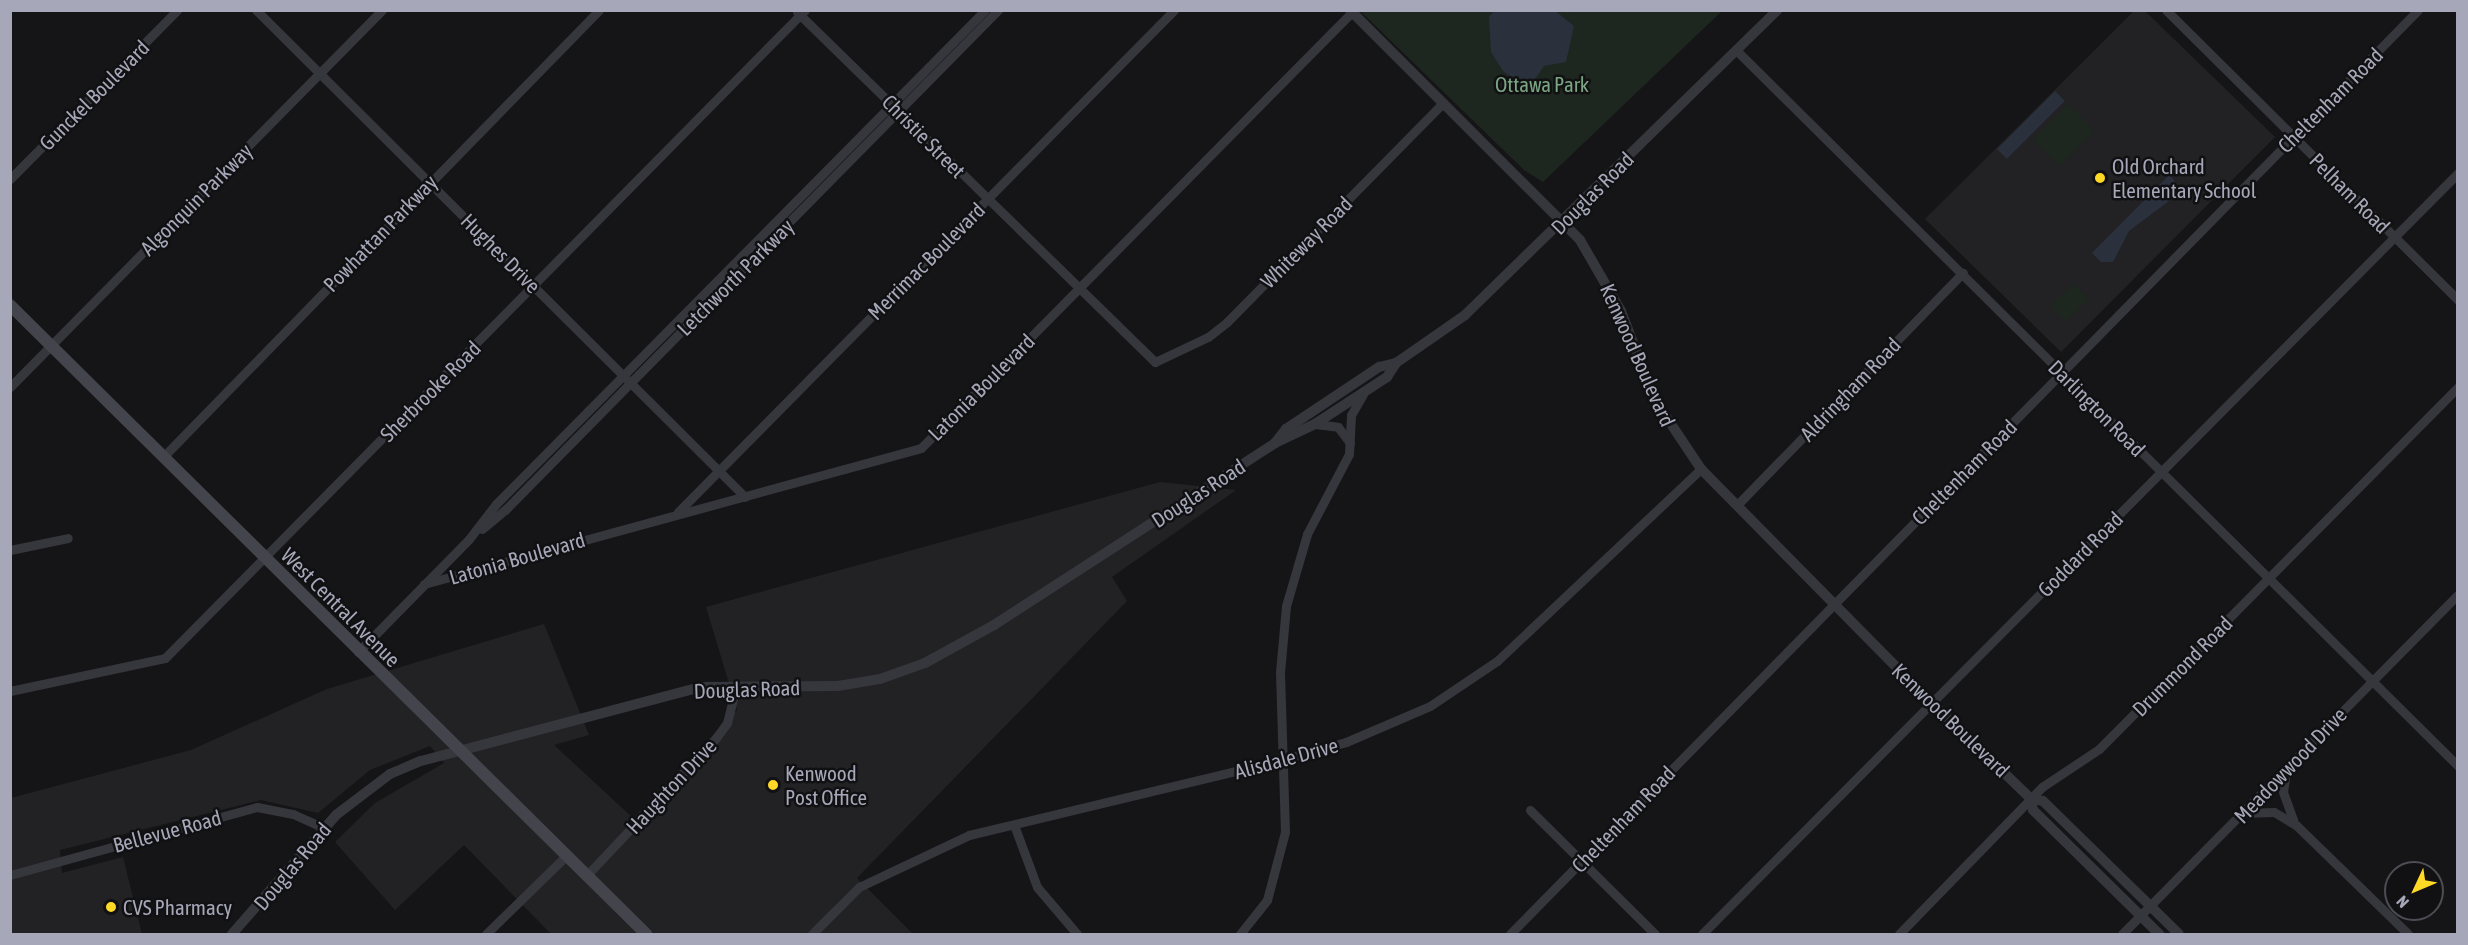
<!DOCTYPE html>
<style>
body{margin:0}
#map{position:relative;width:2468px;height:945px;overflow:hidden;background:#151517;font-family:"Asap Condensed",sans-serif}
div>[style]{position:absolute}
.built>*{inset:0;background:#222124}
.green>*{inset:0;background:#1d261f;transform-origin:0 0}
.water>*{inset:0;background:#2a313d;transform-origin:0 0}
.minor>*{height:9px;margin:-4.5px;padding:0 4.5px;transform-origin:4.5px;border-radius:4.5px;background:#36363d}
.tertiary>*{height:10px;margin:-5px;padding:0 5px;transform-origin:5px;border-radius:5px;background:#36363d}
.secondary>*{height:12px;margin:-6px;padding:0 6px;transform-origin:6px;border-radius:6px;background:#44444d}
.dots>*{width:16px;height:16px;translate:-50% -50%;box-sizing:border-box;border:3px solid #111012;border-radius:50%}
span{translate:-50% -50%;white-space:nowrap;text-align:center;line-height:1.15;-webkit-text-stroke:5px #111012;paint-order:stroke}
.park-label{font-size:21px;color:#7ba684}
.street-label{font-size:21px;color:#a6a8b9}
.poi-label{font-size:21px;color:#a6a8b9}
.left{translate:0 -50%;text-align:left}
.frame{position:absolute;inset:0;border:12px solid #a6a8b9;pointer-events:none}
.north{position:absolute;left:2384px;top:861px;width:60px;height:60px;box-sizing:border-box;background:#111012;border:2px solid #4d4d55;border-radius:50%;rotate:226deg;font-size:16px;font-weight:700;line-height:24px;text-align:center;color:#a6a8b9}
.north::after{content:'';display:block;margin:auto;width:21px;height:27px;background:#ffd926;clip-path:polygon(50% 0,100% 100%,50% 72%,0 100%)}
</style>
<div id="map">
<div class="built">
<div style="clip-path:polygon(2134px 11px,2145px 11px,2275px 137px,2061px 352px,1925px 219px)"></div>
<div style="clip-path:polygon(1160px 482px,1236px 490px,1112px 577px,1127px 601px,857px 878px,913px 934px,551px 934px,464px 845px,395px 910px,335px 842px,375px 803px,444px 763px,430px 746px,370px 770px,318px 813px,261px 800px,60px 850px,62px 873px,123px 857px,142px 934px,11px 934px,11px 798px,191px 750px,327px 689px,544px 624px,589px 735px,554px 745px,633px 818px,737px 710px,706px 607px)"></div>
</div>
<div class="green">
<div style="clip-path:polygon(1360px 11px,1722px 11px,1543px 182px,1524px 170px)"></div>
<div style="left:2068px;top:104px;width:38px;height:50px;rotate:45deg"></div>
<div style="left:2074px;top:283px;width:22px;height:33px;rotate:47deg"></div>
</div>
<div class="water">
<div style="clip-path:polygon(1554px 10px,1574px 26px,1566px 62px,1544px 66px,1533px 82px,1519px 82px,1503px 71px,1491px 52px,1489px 17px,1494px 11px)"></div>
<div style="left:2055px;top:91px;width:14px;height:82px;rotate:45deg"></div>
<div style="clip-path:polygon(2170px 174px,2181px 192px,2129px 231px,2113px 262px,2101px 262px,2092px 253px)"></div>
</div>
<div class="minor">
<div style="left:256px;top:10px;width:690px;rotate:44.88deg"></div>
<div style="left:2166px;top:10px;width:412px;rotate:44.8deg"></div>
<div style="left:797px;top:12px;width:501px;rotate:44.35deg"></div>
<div style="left:1155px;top:362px;width:59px;rotate:-25.3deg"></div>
<div style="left:1208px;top:337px;width:24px;rotate:-38deg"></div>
<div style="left:1227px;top:322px;width:308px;rotate:-45.4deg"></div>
<div style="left:1736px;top:50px;width:1017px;rotate:44.76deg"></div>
<div style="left:10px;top:179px;width:238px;rotate:-45.3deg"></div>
<div style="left:10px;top:387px;width:530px;rotate:-45.38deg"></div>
<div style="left:1315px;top:424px;width:23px;rotate:7deg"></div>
<div style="left:1338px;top:427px;width:20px;rotate:53deg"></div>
<div style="left:163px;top:457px;width:624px;rotate:-45.71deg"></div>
<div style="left:1737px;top:505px;width:324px;rotate:-45.8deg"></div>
<div style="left:678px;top:512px;width:706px;rotate:-45.34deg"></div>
<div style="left:482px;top:529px;width:30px;rotate:-40deg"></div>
<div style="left:505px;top:510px;width:702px;rotate:-45.4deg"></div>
<div style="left:10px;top:550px;width:59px;rotate:-11.7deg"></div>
<div style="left:424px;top:584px;width:515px;rotate:-15.3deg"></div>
<div style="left:921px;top:448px;width:613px;rotate:-45.33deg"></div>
<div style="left:358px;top:652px;width:158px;rotate:-45.5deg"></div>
<div style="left:469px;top:539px;width:44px;rotate:-52.4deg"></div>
<div style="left:496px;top:504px;width:695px;rotate:-45.29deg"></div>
<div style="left:10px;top:691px;width:158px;rotate:-12deg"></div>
<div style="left:165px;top:658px;width:911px;rotate:-45.36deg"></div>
<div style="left:2286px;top:771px;width:21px;rotate:98deg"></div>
<div style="left:2283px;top:792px;width:30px;rotate:70deg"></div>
<div style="left:1530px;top:810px;width:176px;rotate:44.8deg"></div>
<div style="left:2243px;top:813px;width:31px;rotate:-2deg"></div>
<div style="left:2274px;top:812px;width:26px;rotate:31deg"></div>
<div style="left:2296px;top:825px;width:156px;rotate:44.2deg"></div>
<div style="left:1014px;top:825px;width:66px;rotate:69.6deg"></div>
<div style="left:1037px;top:887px;width:62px;rotate:49.6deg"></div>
<div style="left:10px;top:875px;width:256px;rotate:-15.4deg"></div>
<div style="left:257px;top:807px;width:37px;rotate:11deg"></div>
<div style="left:293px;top:814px;width:34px;rotate:24deg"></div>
<div style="left:587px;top:875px;width:188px;rotate:-46.7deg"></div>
<div style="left:716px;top:738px;width:19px;rotate:-54deg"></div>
<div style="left:727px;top:723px;width:38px;rotate:-76deg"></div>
<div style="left:486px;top:934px;width:113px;rotate:-44.3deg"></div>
<div style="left:812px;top:934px;width:66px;rotate:-45deg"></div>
<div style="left:859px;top:887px;width:122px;rotate:-25.3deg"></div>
<div style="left:969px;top:835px;width:325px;rotate:-13.5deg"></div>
<div style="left:1285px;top:759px;width:63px;rotate:-15.6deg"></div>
<div style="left:1346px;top:742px;width:91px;rotate:-23.2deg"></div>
<div style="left:1430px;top:706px;width:81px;rotate:-33.9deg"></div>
<div style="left:1497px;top:661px;width:280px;rotate:-43.3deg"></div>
<div style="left:1240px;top:934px;width:43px;rotate:-51.5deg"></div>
<div style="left:1267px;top:900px;width:70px;rotate:-75.2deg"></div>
<div style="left:1285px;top:832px;width:160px;rotate:-91.8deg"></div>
<div style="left:1280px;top:672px;width:66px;rotate:-84.8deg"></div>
<div style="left:1286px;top:606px;width:75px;rotate:-73.7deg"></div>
<div style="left:1307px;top:534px;width:90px;rotate:-62.3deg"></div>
<div style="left:1349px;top:454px;width:39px;rotate:-87deg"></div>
<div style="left:1351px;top:415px;width:24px;rotate:-60deg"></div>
<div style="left:1510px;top:934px;width:1295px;rotate:-45.5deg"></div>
<div style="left:1702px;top:934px;width:1073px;rotate:-45.19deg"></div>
<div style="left:1899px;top:934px;width:205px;rotate:-45.8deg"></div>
<div style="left:2042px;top:787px;width:69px;rotate:-33.7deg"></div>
<div style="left:2099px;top:749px;width:510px;rotate:-45.24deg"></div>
<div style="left:2122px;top:934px;width:477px;rotate:-45.3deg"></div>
</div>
<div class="tertiary">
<div style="left:1350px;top:10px;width:325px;rotate:45deg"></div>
<div style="left:1580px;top:240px;width:82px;rotate:60deg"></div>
<div style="left:1621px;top:311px;width:95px;rotate:69.1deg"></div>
<div style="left:1655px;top:400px;width:83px;rotate:56.3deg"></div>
<div style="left:1701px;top:469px;width:326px;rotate:45.4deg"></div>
<div style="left:1930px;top:701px;width:141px;rotate:44.1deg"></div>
<div style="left:2031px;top:799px;width:12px;rotate:9deg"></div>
<div style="left:2043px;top:801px;width:190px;rotate:44.4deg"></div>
<div style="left:1275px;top:443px;width:18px;rotate:-52deg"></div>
<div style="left:1286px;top:429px;width:112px;rotate:-33.7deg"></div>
<div style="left:1379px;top:367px;width:17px;rotate:-13deg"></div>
<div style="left:1396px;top:363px;width:84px;rotate:-34.8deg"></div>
<div style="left:1465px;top:315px;width:436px;rotate:-44.3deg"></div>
<div style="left:2031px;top:799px;width:11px;rotate:80deg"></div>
<div style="left:2033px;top:810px;width:177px;rotate:44.5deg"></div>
<div style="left:232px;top:934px;width:158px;rotate:-48.8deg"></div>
<div style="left:336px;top:815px;width:68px;rotate:-37.2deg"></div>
<div style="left:390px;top:774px;width:34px;rotate:-23deg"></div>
<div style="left:421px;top:761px;width:290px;rotate:-14.8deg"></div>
<div style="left:701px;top:687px;width:137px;rotate:-0.4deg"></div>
<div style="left:838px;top:686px;width:43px;rotate:-9.5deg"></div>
<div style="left:880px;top:679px;width:48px;rotate:-19.6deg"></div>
<div style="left:925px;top:663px;width:79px;rotate:-28.8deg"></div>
<div style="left:994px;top:625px;width:335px;rotate:-32.9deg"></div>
<div style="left:1275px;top:443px;width:44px;rotate:-25.4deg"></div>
<div style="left:1315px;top:424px;width:86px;rotate:-33.1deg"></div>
<div style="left:1387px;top:377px;width:17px;rotate:-57deg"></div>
</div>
<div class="secondary">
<div style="left:10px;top:305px;width:895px;rotate:44.68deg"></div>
</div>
<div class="dots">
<div style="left:2100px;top:178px;background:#ffd926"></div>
<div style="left:773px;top:785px;background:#ffd926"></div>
<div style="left:111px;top:907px;background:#ffd926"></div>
</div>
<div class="park-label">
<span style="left:1542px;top:84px">Ottawa Park</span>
</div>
<div class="street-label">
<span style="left:94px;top:95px;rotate:-45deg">Gunckel Boulevard</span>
<span style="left:2330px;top:100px;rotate:-45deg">Cheltenham Road</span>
<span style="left:924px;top:136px;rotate:45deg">Christie Street</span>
<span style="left:1592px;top:193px;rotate:-45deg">Douglas Road</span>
<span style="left:2350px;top:193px;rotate:45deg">Pelham Road</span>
<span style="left:196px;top:199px;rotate:-45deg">Algonquin Parkway</span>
<span style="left:380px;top:233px;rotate:-46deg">Powhattan Parkway</span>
<span style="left:1306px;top:242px;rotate:-45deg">Whiteway Road</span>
<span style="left:501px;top:253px;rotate:45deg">Hughes Drive</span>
<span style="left:926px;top:261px;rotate:-45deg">Merrimac Boulevard</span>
<span style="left:735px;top:277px;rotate:-45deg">Letchworth Parkway</span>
<span style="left:1638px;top:355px;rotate:66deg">Kenwood Boulevard</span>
<span style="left:981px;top:387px;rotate:-45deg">Latonia Boulevard</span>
<span style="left:1850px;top:389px;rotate:-46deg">Aldringham Road</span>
<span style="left:430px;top:391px;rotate:-45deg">Sherbrooke Road</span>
<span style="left:2097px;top:408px;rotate:45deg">Darlington Road</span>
<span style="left:1964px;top:472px;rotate:-45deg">Cheltenham Road</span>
<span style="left:1198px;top:493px;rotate:-33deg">Douglas Road</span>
<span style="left:2080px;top:554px;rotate:-45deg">Goddard Road</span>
<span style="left:517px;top:558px;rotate:-16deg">Latonia Boulevard</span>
<span style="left:341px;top:607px;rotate:45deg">West Central Avenue</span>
<span style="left:2182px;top:666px;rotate:-45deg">Drummond Road</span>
<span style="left:747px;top:689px;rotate:-2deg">Douglas Road</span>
<span style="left:1951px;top:720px;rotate:44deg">Kenwood Boulevard</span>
<span style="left:1286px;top:758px;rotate:-15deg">Alisdale Drive</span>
<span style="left:2290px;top:765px;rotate:-46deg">Meadowwood Drive</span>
<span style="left:671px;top:786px;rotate:-47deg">Haughton Drive</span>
<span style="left:1623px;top:819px;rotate:-46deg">Cheltenham Road</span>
<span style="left:167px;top:831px;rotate:-15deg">Bellevue Road</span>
<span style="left:292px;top:866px;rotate:-50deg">Douglas Road</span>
</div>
<div class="poi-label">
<span class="left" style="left:2112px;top:178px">Old Orchard<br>Elementary School</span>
<span class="left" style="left:785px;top:785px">Kenwood<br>Post Office</span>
<span class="left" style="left:123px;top:907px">CVS Pharmacy</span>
</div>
<div class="frame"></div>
<div class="north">N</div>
</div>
